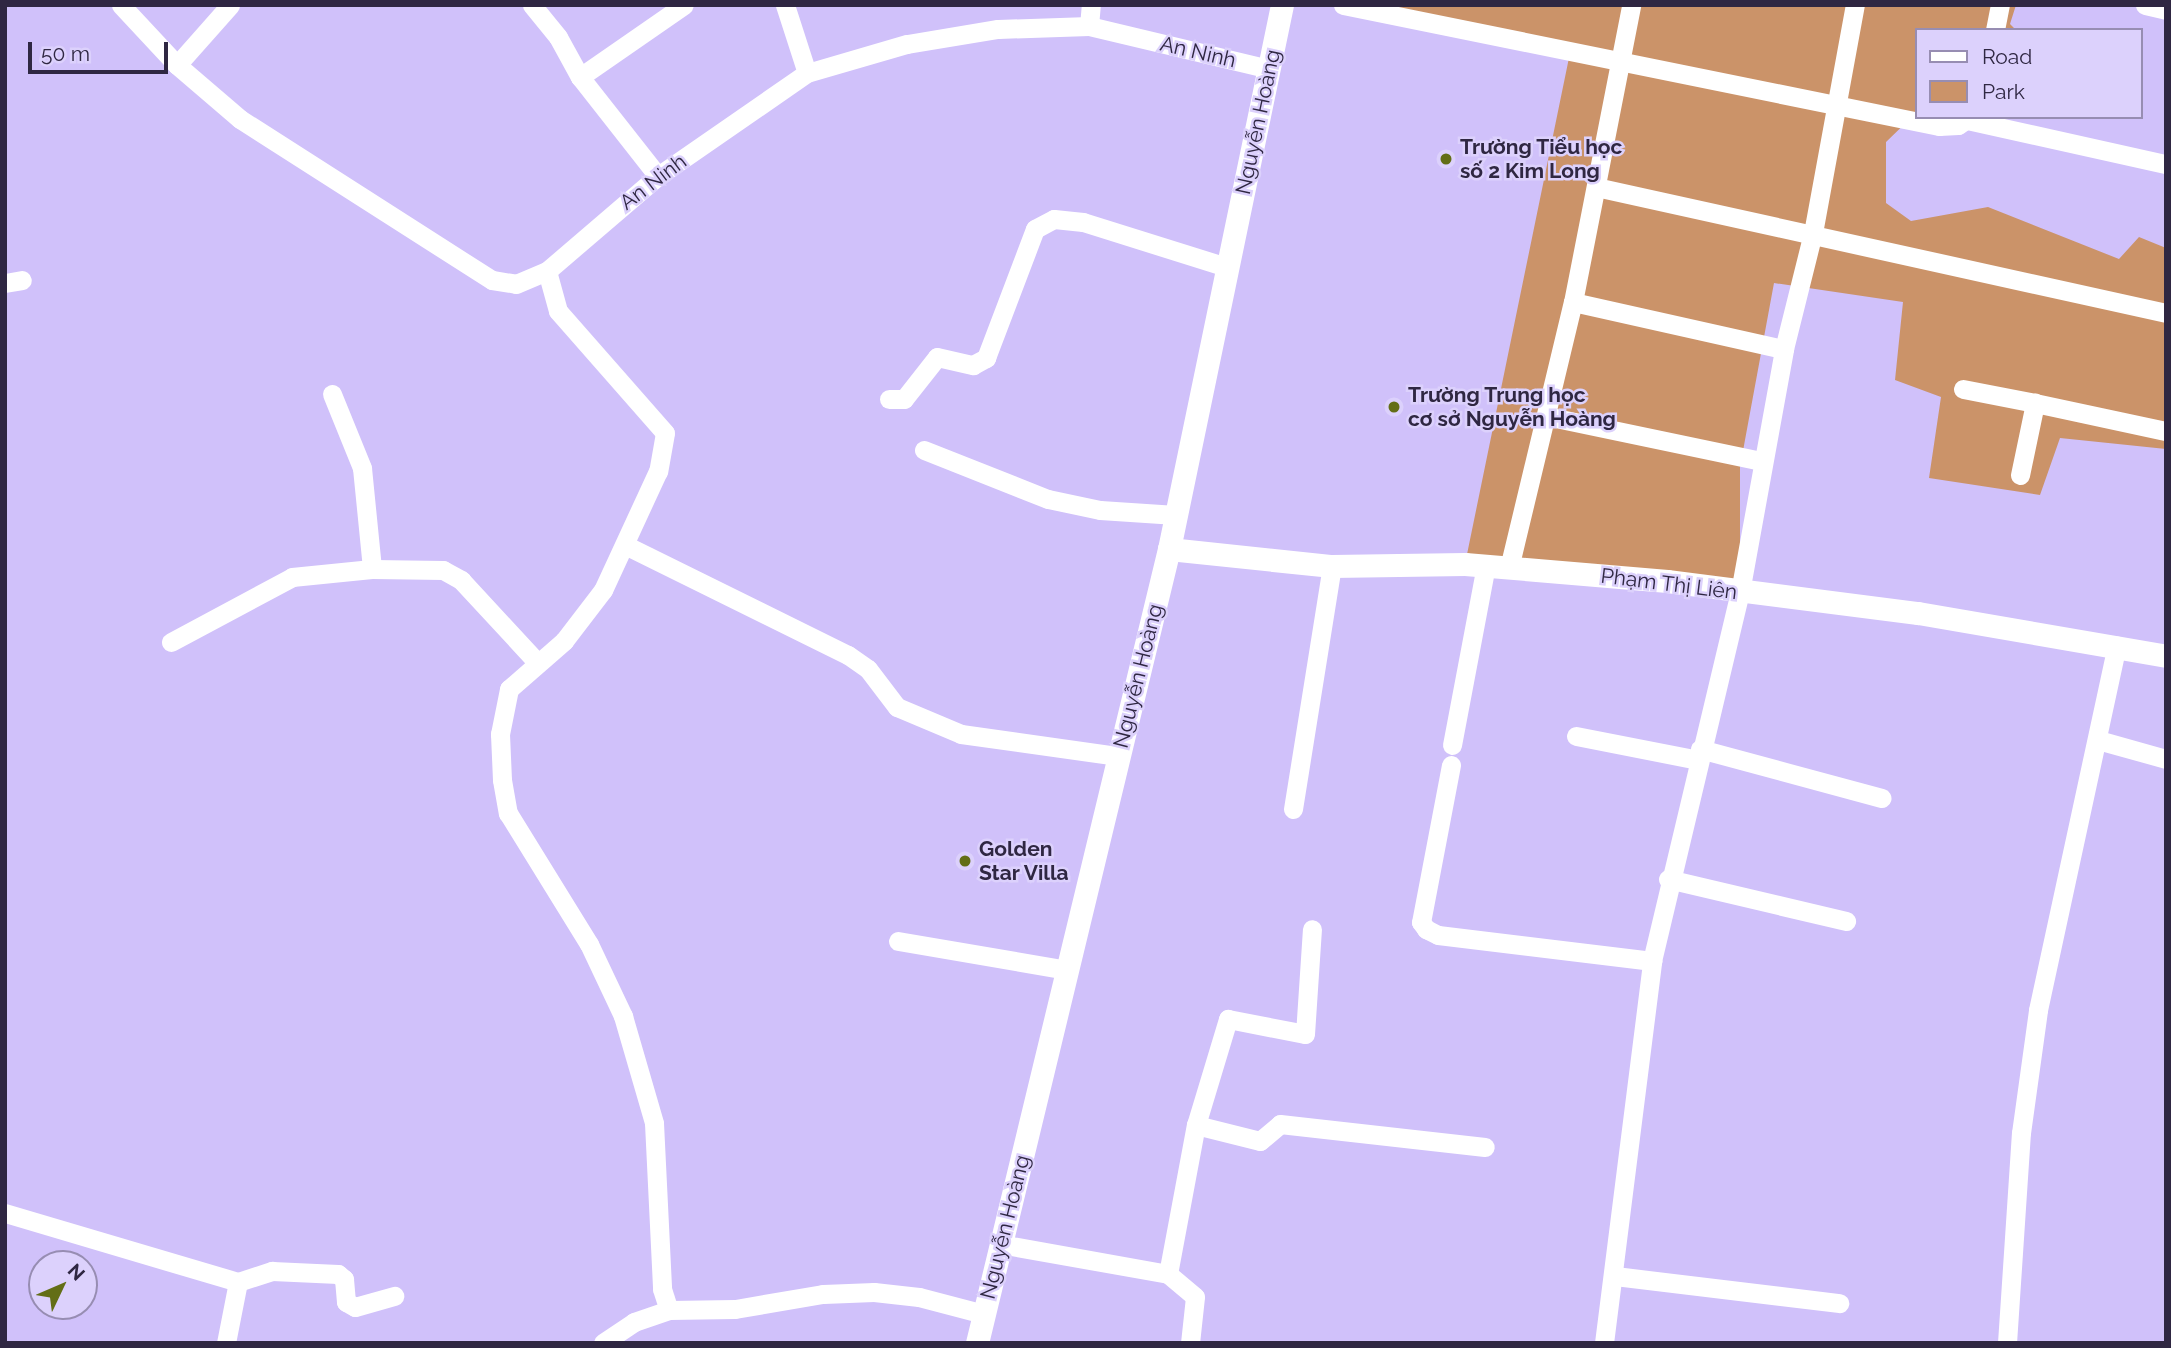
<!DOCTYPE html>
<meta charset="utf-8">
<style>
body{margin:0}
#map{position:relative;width:2171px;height:1348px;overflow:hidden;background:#d0c1fa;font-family:Raleway,sans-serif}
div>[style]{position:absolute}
.green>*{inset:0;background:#cb9369}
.minor>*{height:19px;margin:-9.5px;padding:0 9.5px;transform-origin:9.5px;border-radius:9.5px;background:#fff}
.tertiary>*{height:23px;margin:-11.5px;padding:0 11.5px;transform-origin:11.5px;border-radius:11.5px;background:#fff}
.dots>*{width:19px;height:19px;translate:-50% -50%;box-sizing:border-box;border:4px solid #dcd1fc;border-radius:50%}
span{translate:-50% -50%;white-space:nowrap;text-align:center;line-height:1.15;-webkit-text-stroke:5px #dcd1fc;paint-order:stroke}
.street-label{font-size:21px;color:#2f2742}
.poi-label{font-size:21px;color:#2f2742;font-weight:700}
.left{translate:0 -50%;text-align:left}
.frame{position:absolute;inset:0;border:7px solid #2f2742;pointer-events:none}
.legend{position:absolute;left:1915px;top:28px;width:228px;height:91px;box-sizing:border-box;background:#dcd1fc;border:2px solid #978db2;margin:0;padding:9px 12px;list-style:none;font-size:21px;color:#2f2742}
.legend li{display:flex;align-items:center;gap:14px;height:35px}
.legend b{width:35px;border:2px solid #978db2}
.north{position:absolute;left:28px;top:1250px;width:70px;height:70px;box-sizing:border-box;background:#dcd1fc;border:2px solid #978db2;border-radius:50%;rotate:46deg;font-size:19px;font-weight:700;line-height:28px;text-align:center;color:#2f2742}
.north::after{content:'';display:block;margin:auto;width:24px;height:32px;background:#636e16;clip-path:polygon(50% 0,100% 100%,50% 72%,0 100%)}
.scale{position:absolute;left:28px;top:42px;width:140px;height:32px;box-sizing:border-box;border:4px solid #2f2742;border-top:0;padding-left:9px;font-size:21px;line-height:24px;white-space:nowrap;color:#2f2742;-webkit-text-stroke:5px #dcd1fc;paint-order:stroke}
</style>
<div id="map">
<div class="green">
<div style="clip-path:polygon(1363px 5px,2016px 5px,2010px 24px,2016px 30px,1917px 30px,1917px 112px,1886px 142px,1886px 203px,1911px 221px,1988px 207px,2119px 259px,2139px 237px,2166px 248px,2166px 449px,2060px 438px,2040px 495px,1929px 478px,1941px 397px,1895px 380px,1903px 302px,1774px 283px,1740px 467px,1740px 592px,1465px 564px,1571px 48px)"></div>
</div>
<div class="minor">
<div style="left:121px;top:5px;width:82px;rotate:47deg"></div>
<div style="left:177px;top:65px;width:83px;rotate:40.6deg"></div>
<div style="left:240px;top:119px;width:299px;rotate:32.6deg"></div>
<div style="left:492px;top:280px;width:24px;rotate:9deg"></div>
<div style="left:516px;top:284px;width:34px;rotate:-23deg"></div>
<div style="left:547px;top:271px;width:146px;rotate:-40.6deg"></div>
<div style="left:658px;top:176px;width:181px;rotate:-34.7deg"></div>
<div style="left:807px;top:73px;width:104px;rotate:-16.2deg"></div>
<div style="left:907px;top:44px;width:92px;rotate:-9.4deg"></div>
<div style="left:998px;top:29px;width:91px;rotate:-1.9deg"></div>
<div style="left:1089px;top:26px;width:185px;rotate:13.4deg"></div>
<div style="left:532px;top:5px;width:41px;rotate:50.9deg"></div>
<div style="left:558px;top:37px;width:46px;rotate:61.2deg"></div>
<div style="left:580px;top:77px;width:126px;rotate:51.8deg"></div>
<div style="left:785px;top:5px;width:71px;rotate:72.1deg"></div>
<div style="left:1343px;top:5px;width:608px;rotate:11.48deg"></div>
<div style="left:1939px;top:126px;width:19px;rotate:-3deg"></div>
<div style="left:1958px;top:125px;width:14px;rotate:-34deg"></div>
<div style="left:2145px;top:5px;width:22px;rotate:13deg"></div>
<div style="left:1089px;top:26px;width:21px;rotate:-85deg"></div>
<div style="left:1995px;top:30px;width:25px;rotate:-79deg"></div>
<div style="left:177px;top:65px;width:80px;rotate:-48.5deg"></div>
<div style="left:580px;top:77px;width:126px;rotate:-34.7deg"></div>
<div style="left:1967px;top:120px;width:204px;rotate:12.5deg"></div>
<div style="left:1596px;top:187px;width:584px;rotate:12.46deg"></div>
<div style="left:547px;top:271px;width:41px;rotate:74.6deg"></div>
<div style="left:558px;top:311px;width:162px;rotate:48.7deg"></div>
<div style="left:665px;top:433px;width:39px;rotate:100deg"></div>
<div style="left:658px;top:471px;width:131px;rotate:114.8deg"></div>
<div style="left:603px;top:590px;width:64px;rotate:127.4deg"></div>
<div style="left:564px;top:641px;width:73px;rotate:138.9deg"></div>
<div style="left:509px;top:689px;width:46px;rotate:101.3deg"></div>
<div style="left:500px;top:734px;width:46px;rotate:87.5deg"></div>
<div style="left:502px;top:780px;width:34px;rotate:80deg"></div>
<div style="left:508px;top:813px;width:154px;rotate:58.3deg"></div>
<div style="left:589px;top:944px;width:80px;rotate:64.7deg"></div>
<div style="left:623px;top:1016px;width:111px;rotate:73.8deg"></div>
<div style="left:654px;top:1123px;width:166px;rotate:87.2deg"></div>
<div style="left:662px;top:1289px;width:22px;rotate:72deg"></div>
<div style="left:669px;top:1310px;width:66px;rotate:-0.9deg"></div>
<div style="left:735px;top:1309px;width:89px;rotate:-9.7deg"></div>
<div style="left:823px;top:1294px;width:51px;rotate:-2.2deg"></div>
<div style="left:874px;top:1292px;width:45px;rotate:6.3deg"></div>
<div style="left:919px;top:1297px;width:67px;rotate:14.7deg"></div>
<div style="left:5px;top:283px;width:17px;rotate:-10deg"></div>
<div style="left:1573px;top:302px;width:216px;rotate:12.6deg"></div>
<div style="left:1963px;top:389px;width:73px;rotate:11deg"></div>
<div style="left:332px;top:394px;width:80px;rotate:67.9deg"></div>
<div style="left:362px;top:468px;width:101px;rotate:84.3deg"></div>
<div style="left:889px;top:399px;width:15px"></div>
<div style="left:904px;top:399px;width:53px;rotate:-51.8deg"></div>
<div style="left:937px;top:357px;width:37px;rotate:13deg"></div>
<div style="left:973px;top:365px;width:15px;rotate:-28deg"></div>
<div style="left:986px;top:358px;width:138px;rotate:-69.2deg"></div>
<div style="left:1035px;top:229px;width:21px;rotate:-28deg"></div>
<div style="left:1054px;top:219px;width:29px;rotate:6deg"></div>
<div style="left:1083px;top:222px;width:151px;rotate:17.4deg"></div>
<div style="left:1546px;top:416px;width:221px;rotate:11.8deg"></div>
<div style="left:924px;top:450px;width:133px;rotate:21.6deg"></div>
<div style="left:1048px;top:499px;width:53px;rotate:11.9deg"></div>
<div style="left:1100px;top:510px;width:76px;rotate:3.8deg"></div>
<div style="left:2020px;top:475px;width:74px;rotate:-78.2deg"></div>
<div style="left:2035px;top:403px;width:134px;rotate:12.1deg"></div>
<div style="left:625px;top:545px;width:249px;rotate:26.3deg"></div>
<div style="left:848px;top:655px;width:24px;rotate:35deg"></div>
<div style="left:868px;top:669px;width:48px;rotate:52.7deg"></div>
<div style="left:897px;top:707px;width:69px;rotate:22.9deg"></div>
<div style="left:961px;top:734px;width:159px;rotate:8deg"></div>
<div style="left:1509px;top:568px;width:274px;rotate:-76.5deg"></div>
<div style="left:1573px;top:302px;width:303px;rotate:-78.9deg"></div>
<div style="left:171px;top:642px;width:137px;rotate:-28.2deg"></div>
<div style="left:292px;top:577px;width:80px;rotate:-5.7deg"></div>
<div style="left:372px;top:569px;width:71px;rotate:0.8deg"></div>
<div style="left:443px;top:570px;width:21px;rotate:29deg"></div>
<div style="left:461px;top:580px;width:112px;rotate:47.2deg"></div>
<div style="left:1576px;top:736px;width:124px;rotate:11.1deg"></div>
<div style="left:2098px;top:740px;width:71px;rotate:15.6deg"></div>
<div style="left:1452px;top:745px;width:183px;rotate:-79.3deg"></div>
<div style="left:1700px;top:749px;width:188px;rotate:15.1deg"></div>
<div style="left:1451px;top:765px;width:160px;rotate:100.8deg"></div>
<div style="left:1421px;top:922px;width:9px;rotate:54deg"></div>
<div style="left:1426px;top:929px;width:13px;rotate:27deg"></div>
<div style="left:1438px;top:935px;width:216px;rotate:6.9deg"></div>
<div style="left:1293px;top:809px;width:246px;rotate:-80.9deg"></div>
<div style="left:1668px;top:879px;width:183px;rotate:13.3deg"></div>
<div style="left:898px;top:941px;width:171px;rotate:9.7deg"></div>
<div style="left:1196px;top:1125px;width:111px;rotate:-73.2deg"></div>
<div style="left:1228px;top:1019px;width:78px;rotate:11deg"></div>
<div style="left:1305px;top:1034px;width:105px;rotate:-86.2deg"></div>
<div style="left:5px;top:1213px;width:243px;rotate:16.5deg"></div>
<div style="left:238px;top:1282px;width:36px;rotate:-18deg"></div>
<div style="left:272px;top:1271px;width:66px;rotate:2.6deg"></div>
<div style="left:338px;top:1274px;width:8px;rotate:40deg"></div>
<div style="left:344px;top:1279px;width:23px;rotate:85deg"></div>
<div style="left:346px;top:1302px;width:10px;rotate:29deg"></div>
<div style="left:355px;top:1307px;width:41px;rotate:-15.8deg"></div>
<div style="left:1000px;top:1244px;width:171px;rotate:10.1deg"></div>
<div style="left:1168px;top:1274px;width:35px;rotate:40deg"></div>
<div style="left:1195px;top:1297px;width:46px;rotate:96.2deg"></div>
<div style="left:1168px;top:1274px;width:152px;rotate:-79.4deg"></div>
<div style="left:1196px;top:1125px;width:66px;rotate:14deg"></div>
<div style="left:1260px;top:1141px;width:26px;rotate:-40deg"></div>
<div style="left:1280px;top:1124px;width:206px;rotate:6.4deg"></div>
<div style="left:1615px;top:1276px;width:226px;rotate:6.9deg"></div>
<div style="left:226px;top:1343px;width:62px;rotate:-78.9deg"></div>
<div style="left:603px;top:1343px;width:37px;rotate:-34deg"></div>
<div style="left:634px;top:1322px;width:37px;rotate:-19deg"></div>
<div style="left:1604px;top:1343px;width:385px;rotate:-82.8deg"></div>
<div style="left:1652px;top:961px;width:379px;rotate:-76.6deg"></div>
<div style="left:1740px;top:592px;width:247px;rotate:-79.7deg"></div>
<div style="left:1784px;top:349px;width:120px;rotate:-76deg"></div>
<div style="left:1813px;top:233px;width:232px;rotate:-79.6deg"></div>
<div style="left:2007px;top:1343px;width:210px;rotate:-86.2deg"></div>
<div style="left:2021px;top:1133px;width:124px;rotate:-82.1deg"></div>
<div style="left:2038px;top:1010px;width:373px;rotate:-77.8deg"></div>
</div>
<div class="tertiary">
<div style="left:1169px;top:549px;width:164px;rotate:6deg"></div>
<div style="left:1332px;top:566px;width:133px;rotate:-0.9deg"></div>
<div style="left:1465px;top:564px;width:203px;rotate:4.8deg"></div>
<div style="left:1667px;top:581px;width:253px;rotate:7.3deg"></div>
<div style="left:1918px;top:613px;width:252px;rotate:9.8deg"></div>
<div style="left:977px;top:1343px;width:817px;rotate:-76.41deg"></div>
<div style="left:1169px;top:549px;width:556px;rotate:-78.27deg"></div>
</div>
<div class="dots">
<div style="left:1446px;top:159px;background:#636e16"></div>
<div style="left:1394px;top:407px;background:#636e16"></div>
<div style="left:965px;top:861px;background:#636e16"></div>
</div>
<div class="street-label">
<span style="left:1198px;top:52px;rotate:13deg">An Ninh</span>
<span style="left:1258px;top:122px;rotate:-78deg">Nguyễn Hoàng</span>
<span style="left:653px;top:182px;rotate:-37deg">An Ninh</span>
<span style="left:1669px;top:584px;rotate:7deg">Phạm Thị Liên</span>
<span style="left:1138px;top:676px;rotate:-76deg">Nguyễn Hoàng</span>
<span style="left:1005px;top:1227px;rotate:-76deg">Nguyễn Hoàng</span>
</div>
<div class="poi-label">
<span class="left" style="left:1460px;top:159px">Trường Tiểu học<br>số 2 Kim Long</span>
<span class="left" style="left:1408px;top:407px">Trường Trung học<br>cơ sở Nguyễn Hoàng</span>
<span class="left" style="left:979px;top:861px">Golden<br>Star Villa</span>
</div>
<div class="frame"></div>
<ul class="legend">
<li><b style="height:9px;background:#fff"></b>Road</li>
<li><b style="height:19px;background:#cb9369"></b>Park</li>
</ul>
<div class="north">N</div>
<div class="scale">50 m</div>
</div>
